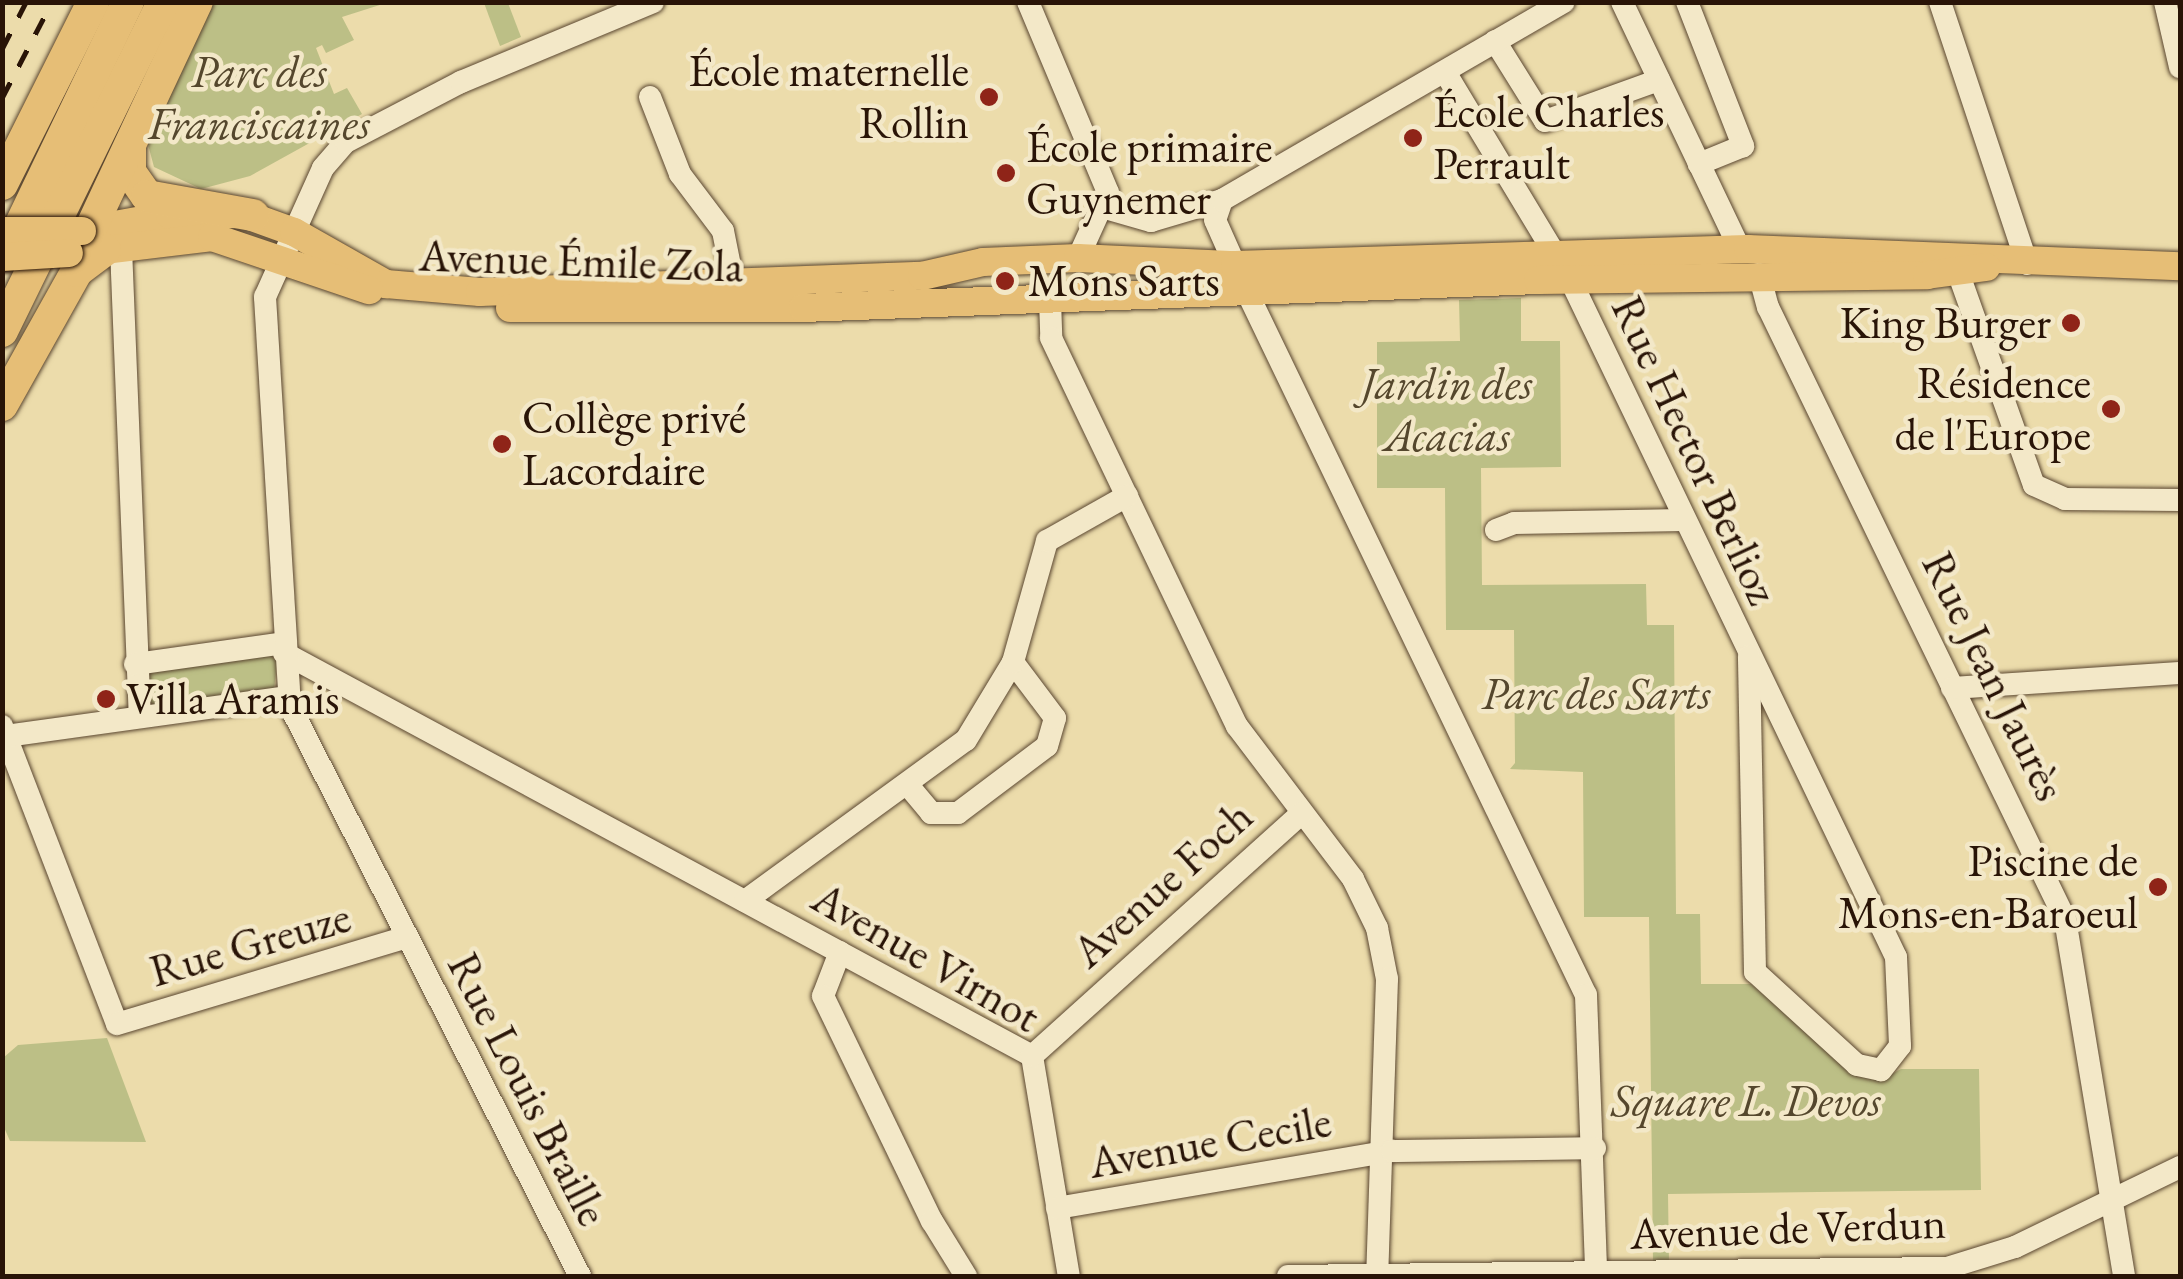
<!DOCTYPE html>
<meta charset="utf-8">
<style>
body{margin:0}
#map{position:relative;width:2183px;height:1279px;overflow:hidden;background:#ecdcab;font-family:"EB Garamond",serif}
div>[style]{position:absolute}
.green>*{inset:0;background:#bcbf86}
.roads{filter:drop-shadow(0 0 2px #5a4630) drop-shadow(0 0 2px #5a4630)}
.minor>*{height:22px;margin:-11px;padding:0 11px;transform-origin:11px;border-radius:11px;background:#f3e8c8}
.major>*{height:28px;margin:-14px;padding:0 14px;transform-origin:14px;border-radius:14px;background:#e6be76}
.highway>*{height:32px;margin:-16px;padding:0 16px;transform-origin:16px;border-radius:16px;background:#e6be76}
.rail>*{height:5px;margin-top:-2.5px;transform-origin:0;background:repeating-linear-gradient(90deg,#291407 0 18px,transparent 0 36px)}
.bridges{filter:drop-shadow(0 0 2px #291407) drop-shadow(0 0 2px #291407)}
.major-bridge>*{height:28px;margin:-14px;padding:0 14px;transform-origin:14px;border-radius:14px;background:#e6be76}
.dots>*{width:28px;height:28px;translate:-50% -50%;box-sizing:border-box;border:5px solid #f3e8c8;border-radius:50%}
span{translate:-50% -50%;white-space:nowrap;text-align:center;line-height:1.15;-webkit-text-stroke:9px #f3e8c8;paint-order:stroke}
.poi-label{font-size:45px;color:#291407}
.right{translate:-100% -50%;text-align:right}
.left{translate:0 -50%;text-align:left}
.park-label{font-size:45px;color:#55472d;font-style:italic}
.street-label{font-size:45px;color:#291407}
.frame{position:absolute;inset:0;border:5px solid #291407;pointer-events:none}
</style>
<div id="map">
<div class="green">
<div style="clip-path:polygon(206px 3px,386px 3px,342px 17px,354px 40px,326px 53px,322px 45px,316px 48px,334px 94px,347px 88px,362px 114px,250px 176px,201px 189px,154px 167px,146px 137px)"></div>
<div style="clip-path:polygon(484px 3px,508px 3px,521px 37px,500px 46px)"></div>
<div style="clip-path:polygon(1521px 298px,1521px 341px,1560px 341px,1561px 467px,1481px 468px,1482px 585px,1646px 584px,1647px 625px,1674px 625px,1676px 914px,1700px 914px,1701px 984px,1751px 984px,1855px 1073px,1886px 1077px,1901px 1069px,1979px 1069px,1981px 1190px,1668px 1194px,1669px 1263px,1653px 1263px,1649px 917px,1584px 917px,1583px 772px,1510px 769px,1515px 763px,1514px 630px,1446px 630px,1445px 488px,1377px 488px,1377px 342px,1460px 341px,1459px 300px)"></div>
<div style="clip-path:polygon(270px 654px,277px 662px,274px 690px,154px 705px,147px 701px,145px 673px)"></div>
<div style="clip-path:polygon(107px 1038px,146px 1142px,10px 1141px,3px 1125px,3px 1058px,18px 1045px)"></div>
</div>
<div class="roads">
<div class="minor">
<div style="left:1028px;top:2px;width:206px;rotate:67.2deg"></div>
<div style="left:1108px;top:192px;width:72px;rotate:114.4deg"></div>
<div style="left:1622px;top:2px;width:274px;rotate:64.5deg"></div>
<div style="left:1687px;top:2px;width:155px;rotate:68.7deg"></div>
<div style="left:1743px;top:146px;width:48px;rotate:157.8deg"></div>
<div style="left:1940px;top:2px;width:276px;rotate:71.6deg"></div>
<div style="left:2165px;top:2px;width:67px;rotate:77deg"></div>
<div style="left:1495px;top:41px;width:94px;rotate:58deg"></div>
<div style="left:1545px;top:121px;width:121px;rotate:-19.8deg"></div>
<div style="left:1445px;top:72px;width:211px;rotate:58.9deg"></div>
<div style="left:650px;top:97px;width:83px;rotate:68.7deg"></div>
<div style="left:680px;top:174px;width:71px;rotate:53deg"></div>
<div style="left:723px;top:231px;width:66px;rotate:78.7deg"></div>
<div style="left:1222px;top:200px;width:21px;rotate:109deg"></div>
<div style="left:1215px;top:220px;width:49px;rotate:66deg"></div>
<div style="left:1105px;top:208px;width:48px;rotate:15.8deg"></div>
<div style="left:1151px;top:221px;width:74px;rotate:-16.5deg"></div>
<div style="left:1222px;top:200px;width:395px;rotate:-30.1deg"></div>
<div style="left:121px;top:248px;width:469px;rotate:87.7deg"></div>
<div style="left:1958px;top:272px;width:226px;rotate:70.4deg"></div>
<div style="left:2034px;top:485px;width:34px;rotate:24deg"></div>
<div style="left:2065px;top:499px;width:115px;rotate:0.5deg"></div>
<div style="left:1759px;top:274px;width:34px;rotate:75deg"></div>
<div style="left:1768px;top:307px;width:680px;rotate:64.11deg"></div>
<div style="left:2065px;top:919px;width:362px;rotate:80.6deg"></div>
<div style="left:1570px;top:279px;width:752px;rotate:64.32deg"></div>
<div style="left:1896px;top:957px;width:89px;rotate:87.4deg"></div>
<div style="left:1900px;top:1046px;width:31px;rotate:128deg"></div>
<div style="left:1881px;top:1070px;width:25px;rotate:-168deg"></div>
<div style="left:1857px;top:1065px;width:138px;rotate:-137.6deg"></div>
<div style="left:1755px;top:972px;width:316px;rotate:-91.1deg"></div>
<div style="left:1247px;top:292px;width:780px;rotate:64.26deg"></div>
<div style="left:1586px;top:995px;width:278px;rotate:87.9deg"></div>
<div style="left:1050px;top:300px;width:38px;rotate:88deg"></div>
<div style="left:1051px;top:338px;width:430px;rotate:64.4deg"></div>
<div style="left:1237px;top:726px;width:192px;rotate:52.8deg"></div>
<div style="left:1353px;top:879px;width:55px;rotate:63.9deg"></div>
<div style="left:1377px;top:928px;width:52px;rotate:78.9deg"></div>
<div style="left:1387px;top:979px;width:297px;rotate:91.9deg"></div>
<div style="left:1496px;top:530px;width:19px;rotate:-21deg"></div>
<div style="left:1514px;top:523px;width:170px;rotate:-1deg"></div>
<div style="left:284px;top:653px;width:850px;rotate:28.31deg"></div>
<div style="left:1032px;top:1056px;width:223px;rotate:80.5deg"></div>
<div style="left:135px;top:664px;width:150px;rotate:-8deg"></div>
<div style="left:1952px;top:688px;width:228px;rotate:-3.8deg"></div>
<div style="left:2px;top:726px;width:319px;rotate:68.9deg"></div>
<div style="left:117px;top:1024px;width:300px;rotate:-16.7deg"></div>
<div style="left:6px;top:736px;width:285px;rotate:-7.9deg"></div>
<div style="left:907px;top:784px;width:38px;rotate:50deg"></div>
<div style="left:931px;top:813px;width:27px"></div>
<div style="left:958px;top:813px;width:111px;rotate:-37deg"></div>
<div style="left:1047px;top:746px;width:29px;rotate:-74deg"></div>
<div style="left:1055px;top:718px;width:70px;rotate:-126.9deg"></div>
<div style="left:745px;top:901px;width:273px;rotate:-36.1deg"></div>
<div style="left:966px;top:740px;width:91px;rotate:-58.9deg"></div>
<div style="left:1013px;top:662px;width:126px;rotate:-74.3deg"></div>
<div style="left:1047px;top:541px;width:92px;rotate:-29.4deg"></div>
<div style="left:840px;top:952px;width:47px;rotate:111.1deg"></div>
<div style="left:823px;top:996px;width:250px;rotate:64.2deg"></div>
<div style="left:932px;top:1221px;width:65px;rotate:58.3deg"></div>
<div style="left:1032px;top:1056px;width:363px;rotate:-42deg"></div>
<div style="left:1057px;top:1208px;width:340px;rotate:-9.7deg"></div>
<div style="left:1392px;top:1151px;width:203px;rotate:-0.8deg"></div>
<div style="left:580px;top:1276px;width:640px;rotate:-116.97deg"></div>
<div style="left:290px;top:706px;width:410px;rotate:-93.5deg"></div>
<div style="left:265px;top:297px;width:141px;rotate:-65.8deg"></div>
<div style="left:323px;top:168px;width:35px;rotate:-49deg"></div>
<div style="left:346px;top:142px;width:130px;rotate:-27.6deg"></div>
<div style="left:461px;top:82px;width:208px;rotate:-22.6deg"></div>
<div style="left:1288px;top:1276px;width:659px;rotate:-0.7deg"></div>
<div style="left:1947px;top:1268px;width:71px;rotate:-17.2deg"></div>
<div style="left:2015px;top:1247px;width:183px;rotate:-25.9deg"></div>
</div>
<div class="major">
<div style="left:82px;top:231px;width:89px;rotate:-10.3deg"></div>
<div style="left:170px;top:215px;width:74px;rotate:-0.8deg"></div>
<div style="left:244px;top:214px;width:53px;rotate:19.8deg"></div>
<div style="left:294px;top:232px;width:106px;rotate:29.5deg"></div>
<div style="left:386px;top:284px;width:94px;rotate:4.9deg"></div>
<div style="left:480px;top:292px;width:442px;rotate:-2.1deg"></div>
<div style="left:922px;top:276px;width:63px;rotate:-12.9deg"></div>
<div style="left:983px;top:262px;width:95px;rotate:-2.4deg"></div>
<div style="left:1078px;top:258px;width:157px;rotate:2.6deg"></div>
<div style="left:1235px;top:265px;width:513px;rotate:-1.79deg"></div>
<div style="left:1748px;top:249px;width:432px;rotate:2.3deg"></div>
<div style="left:87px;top:252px;width:126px;rotate:-6.8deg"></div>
<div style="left:212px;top:237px;width:166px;rotate:18.7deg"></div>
<div style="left:510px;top:308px;width:293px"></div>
<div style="left:803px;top:308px;width:736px;rotate:-2.18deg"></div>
<div style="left:1538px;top:280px;width:389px;rotate:-0.7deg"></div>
<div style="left:1927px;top:275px;width:60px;rotate:-7.7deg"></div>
</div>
<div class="highway">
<div style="left:130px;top:148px;width:24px;rotate:90deg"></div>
<div style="left:130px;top:172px;width:29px;rotate:55deg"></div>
<div style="left:147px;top:196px;width:108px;rotate:10.2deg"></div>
<div style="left:2px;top:184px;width:203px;rotate:-63.4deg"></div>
<div style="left:69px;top:253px;width:31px;rotate:-48deg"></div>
<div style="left:90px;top:230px;width:252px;rotate:-64.9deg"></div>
<div style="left:6px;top:255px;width:281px;rotate:-64.3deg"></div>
<div style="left:2px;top:331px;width:366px;rotate:-63.9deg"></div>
<div style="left:2px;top:405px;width:154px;rotate:-60.8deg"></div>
<div style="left:77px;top:271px;width:35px;rotate:-37deg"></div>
</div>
</div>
<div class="rail">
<div style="left:2px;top:49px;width:53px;rotate:-62.9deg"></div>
<div style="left:2px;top:98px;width:108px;rotate:-62.5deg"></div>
</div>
<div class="bridges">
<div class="major-bridge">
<div style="left:3px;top:231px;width:79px"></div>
<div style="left:2px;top:257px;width:67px;rotate:-3.4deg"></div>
</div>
</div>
<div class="dots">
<div style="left:989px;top:97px;background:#8f2418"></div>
<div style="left:1413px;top:138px;background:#8f2418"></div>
<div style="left:1006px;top:173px;background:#8f2418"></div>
<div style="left:1005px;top:281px;background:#8f2418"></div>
<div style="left:2071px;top:323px;background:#8f2418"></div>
<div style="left:2111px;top:409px;background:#8f2418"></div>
<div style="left:502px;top:444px;background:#8f2418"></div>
<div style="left:106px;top:699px;background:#8f2418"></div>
<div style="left:2158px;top:887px;background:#8f2418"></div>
</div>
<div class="poi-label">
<span class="right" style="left:969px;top:97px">École maternelle<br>Rollin</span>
<span class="left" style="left:1433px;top:138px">École Charles<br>Perrault</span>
<span class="left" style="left:1026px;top:173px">École primaire<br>Guynemer</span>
<span class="left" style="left:1028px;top:281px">Mons Sarts</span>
<span class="right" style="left:2051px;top:323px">King Burger</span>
<span class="right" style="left:2091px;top:409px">Résidence<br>de l'Europe</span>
<span class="left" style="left:522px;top:444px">Collège privé<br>Lacordaire</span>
<span class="left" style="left:126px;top:699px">Villa Aramis</span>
<span class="right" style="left:2138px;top:887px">Piscine de<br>Mons-en-Baroeul</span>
</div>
<div class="park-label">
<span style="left:259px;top:98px">Parc des<br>Franciscaines</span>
<span style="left:1447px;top:410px">Jardin des<br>Acacias</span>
<span style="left:1596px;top:694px">Parc des Sarts</span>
<span style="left:1746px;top:1101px">Square L. Devos</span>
</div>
<div class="street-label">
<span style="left:581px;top:261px;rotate:2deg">Avenue Émile Zola</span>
<span style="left:1695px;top:450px;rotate:65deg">Rue Hector Berlioz</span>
<span style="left:1994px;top:676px;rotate:64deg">Rue Jean Jaurès</span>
<span style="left:1162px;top:884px;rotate:-42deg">Avenue Foch</span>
<span style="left:250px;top:944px;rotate:-16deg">Rue Greuze</span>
<span style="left:926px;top:957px;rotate:30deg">Avenue Virnot</span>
<span style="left:528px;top:1089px;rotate:63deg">Rue Louis Braille</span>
<span style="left:1210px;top:1142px;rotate:-10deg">Avenue Cecile</span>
<span style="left:1788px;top:1228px;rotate:-2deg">Avenue de Verdun</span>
</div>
<div class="frame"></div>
</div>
